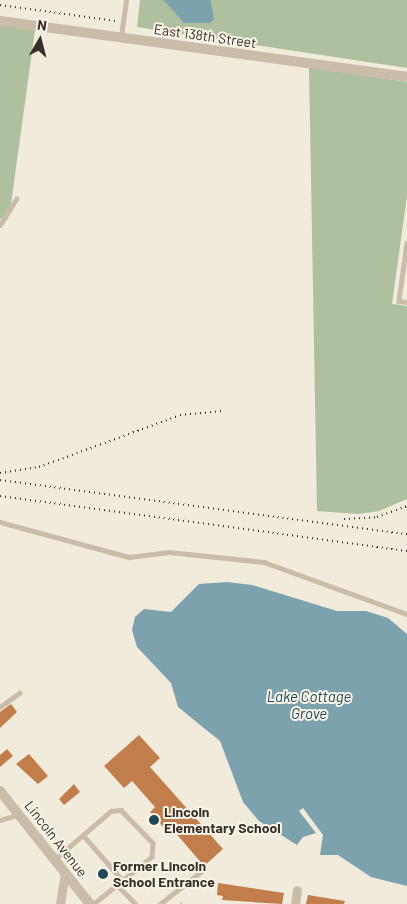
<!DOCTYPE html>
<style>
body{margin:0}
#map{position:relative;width:407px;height:904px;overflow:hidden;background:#f1ebdc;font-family:Barlow,sans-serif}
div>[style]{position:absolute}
.green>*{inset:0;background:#aec09d}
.water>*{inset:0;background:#7ca2ad}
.building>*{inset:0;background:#c17d4a}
.path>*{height:1px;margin-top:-0.5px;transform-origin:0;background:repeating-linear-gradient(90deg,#b5a793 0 2.5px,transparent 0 5px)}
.service>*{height:4.5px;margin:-2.25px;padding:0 2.25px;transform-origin:2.25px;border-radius:2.25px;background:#c9bda9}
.minor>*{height:9px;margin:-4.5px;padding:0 4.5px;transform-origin:4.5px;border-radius:4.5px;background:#c9bda9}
.tertiary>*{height:10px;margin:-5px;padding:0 5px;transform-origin:5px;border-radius:5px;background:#c9bda9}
.rail>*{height:2px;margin-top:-1px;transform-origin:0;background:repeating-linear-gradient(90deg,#362f28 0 1px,transparent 0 5px)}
.dots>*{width:14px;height:14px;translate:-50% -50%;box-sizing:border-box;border:2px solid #f9f4e8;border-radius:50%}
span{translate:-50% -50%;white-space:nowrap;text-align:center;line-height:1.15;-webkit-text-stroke:4px #f9f4e8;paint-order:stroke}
.street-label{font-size:14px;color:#362f28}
.poi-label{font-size:14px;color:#362f28;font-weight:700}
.left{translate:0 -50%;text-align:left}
.water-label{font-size:15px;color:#1f4856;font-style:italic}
.north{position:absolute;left:15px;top:15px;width:50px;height:50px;-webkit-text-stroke:4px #f9f4e8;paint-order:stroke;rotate:8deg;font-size:14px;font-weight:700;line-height:20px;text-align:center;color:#362f28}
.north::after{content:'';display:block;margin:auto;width:18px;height:22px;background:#362f28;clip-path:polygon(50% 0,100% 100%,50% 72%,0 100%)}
</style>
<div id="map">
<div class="green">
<div style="clip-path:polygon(140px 0,163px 0,177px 15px,196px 23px,214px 19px,211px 0,407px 0,407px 68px,137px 27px)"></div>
<div style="clip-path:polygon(0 25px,35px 30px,10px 211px,0 220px)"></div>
<div style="clip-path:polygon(309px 67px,407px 82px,407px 196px,392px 304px,407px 306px,407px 499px,379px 511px,358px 514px,317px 511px)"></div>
</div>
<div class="water">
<div style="clip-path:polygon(163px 0,211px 0,214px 19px,210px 23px,184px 23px)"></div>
<div style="clip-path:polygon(227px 582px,252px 585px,337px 611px,366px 611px,388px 618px,407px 634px,407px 886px,371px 877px,338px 855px,320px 855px,323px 835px,303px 808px,299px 811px,316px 833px,303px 837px,297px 845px,259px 821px,243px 802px,220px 741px,178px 707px,171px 683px,137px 647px,132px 630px,135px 617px,144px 609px,171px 612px,199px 584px)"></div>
</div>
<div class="building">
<div style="clip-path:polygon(11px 704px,17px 712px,0 728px,0 712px)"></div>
<div style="clip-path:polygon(139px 735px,160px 758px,150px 767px,223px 849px,204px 866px,174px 831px,170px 835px,150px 812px,155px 807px,132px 781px,124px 788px,104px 766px)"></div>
<div style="clip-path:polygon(7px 749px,13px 756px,0 767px,0 755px)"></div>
<div style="clip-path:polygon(29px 754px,48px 776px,38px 784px,16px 764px)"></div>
<div style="clip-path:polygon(74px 784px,80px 792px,64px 805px,59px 799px)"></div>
<div style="clip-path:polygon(218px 883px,284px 893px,282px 904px,222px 900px,223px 896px,217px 895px)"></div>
<div style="clip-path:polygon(308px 895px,345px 901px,344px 904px,306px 904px)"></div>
</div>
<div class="path">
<div style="left:181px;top:904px;width:3px;rotate:-90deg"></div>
</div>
<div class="service">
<div style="left:121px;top:36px;width:36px;rotate:-82deg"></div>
<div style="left:0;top:225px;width:31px;rotate:-58deg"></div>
<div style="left:407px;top:243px;width:59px;rotate:97.9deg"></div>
<div style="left:399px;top:301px;width:8px;rotate:7deg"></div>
<div style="left:0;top:522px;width:134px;rotate:15.2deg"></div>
<div style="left:129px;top:557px;width:40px;rotate:-7.1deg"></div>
<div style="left:169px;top:552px;width:96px;rotate:6deg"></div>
<div style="left:264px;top:562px;width:152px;rotate:20deg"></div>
<div style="left:0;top:707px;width:24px;rotate:-36deg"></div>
<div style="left:0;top:820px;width:19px;rotate:-16deg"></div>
<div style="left:83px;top:835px;width:62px;rotate:48.9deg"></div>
<div style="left:55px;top:859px;width:74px;rotate:-40.6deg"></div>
<div style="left:111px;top:811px;width:10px;rotate:-6deg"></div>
<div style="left:121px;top:810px;width:46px;rotate:45.9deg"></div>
<div style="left:153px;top:843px;width:14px;rotate:94deg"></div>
<div style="left:152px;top:857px;width:75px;rotate:141deg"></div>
<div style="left:118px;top:886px;width:25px;rotate:45deg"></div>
<div style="left:160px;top:904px;width:55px;rotate:-38.3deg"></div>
</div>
<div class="minor">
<div style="left:60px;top:904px;width:32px;rotate:-81deg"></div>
<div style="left:295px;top:904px;width:14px;rotate:-82deg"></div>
</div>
<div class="tertiary">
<div style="left:0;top:21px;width:411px;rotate:7.8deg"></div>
<div style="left:0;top:791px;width:144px;rotate:51.5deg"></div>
</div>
<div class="rail">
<div style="left:0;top:5px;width:117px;rotate:7.9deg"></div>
<div style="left:0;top:473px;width:39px;rotate:-9deg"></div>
<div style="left:39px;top:467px;width:150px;rotate:-20.2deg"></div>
<div style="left:180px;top:415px;width:43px;rotate:-5.3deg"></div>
<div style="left:0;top:480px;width:411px;rotate:7.6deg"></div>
<div style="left:0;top:496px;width:411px;rotate:7.7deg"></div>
<div style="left:344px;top:519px;width:33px;rotate:-3deg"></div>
<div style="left:377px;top:517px;width:32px;rotate:-20deg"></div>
</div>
<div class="dots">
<div style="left:154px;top:820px;background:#1f4856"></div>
<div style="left:103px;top:874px;background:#1f4856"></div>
</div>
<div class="street-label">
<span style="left:205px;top:36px;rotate:8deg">East 138th Street</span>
<span style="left:56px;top:839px;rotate:52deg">Lincoln Avenue</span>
</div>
<div class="poi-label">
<span class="left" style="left:164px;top:820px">Lincoln<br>Elementary School</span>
<span class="left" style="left:113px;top:874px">Former Lincoln<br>School Entrance</span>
</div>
<div class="water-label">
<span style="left:309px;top:705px">Lake Cottage<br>Grove</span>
</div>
<div class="north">N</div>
</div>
